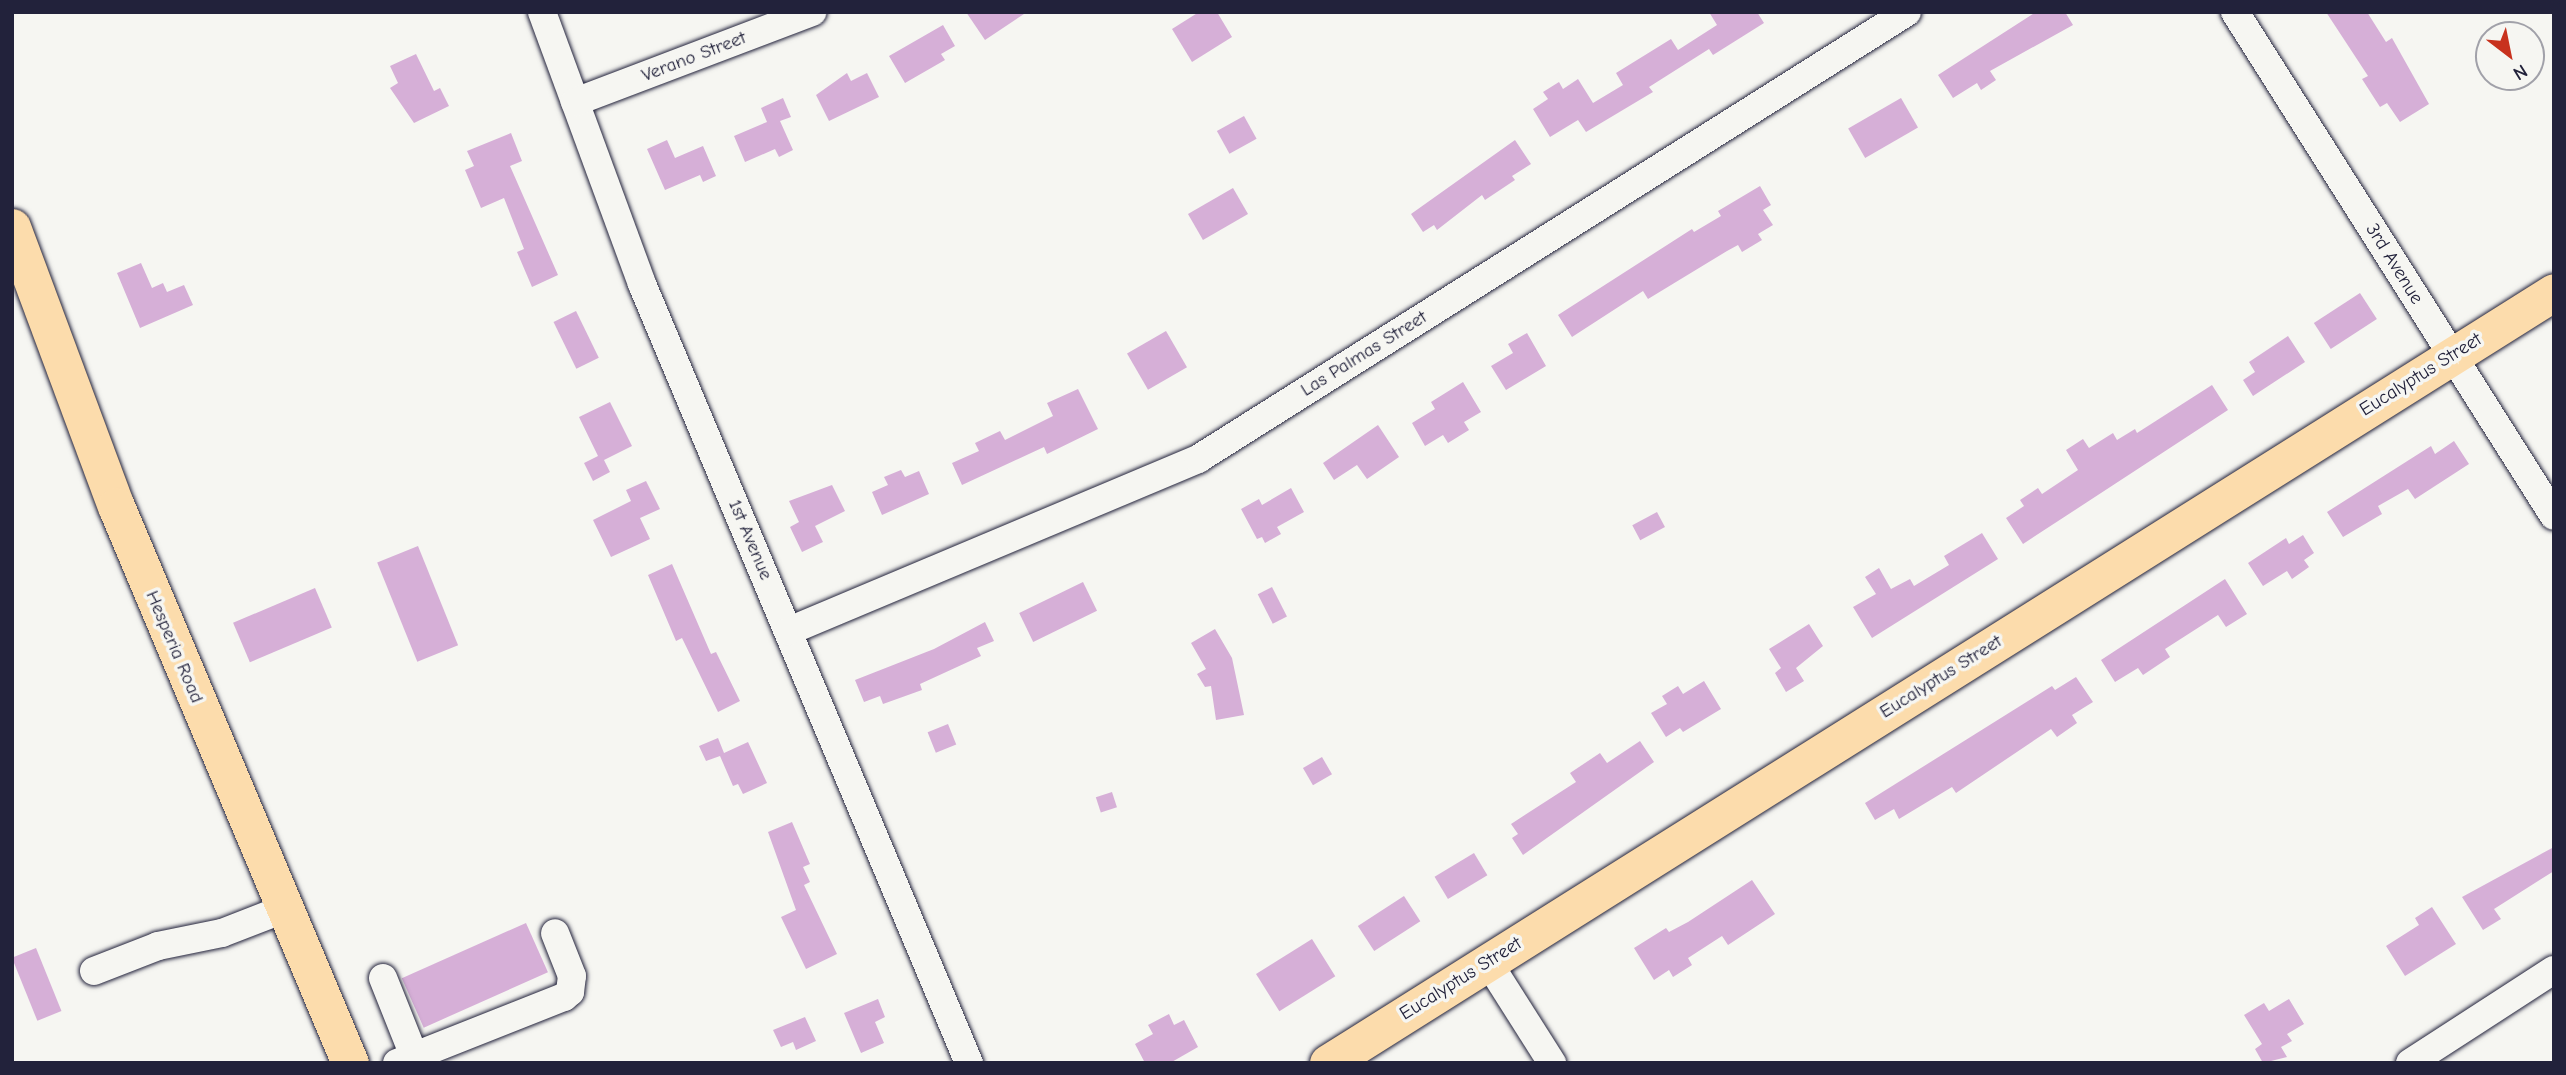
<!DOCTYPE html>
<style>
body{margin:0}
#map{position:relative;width:2566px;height:1075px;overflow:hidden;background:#f6f6f2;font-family:"Comic Neue",sans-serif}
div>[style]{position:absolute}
.building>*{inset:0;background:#d6afd7;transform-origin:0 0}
.roads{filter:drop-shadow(0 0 2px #22223b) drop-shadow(0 0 2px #22223b)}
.minor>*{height:28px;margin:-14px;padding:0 14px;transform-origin:14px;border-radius:14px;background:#f6f6f2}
.major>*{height:37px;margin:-18.5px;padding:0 18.5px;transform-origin:18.5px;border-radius:18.5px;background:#fcdcac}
span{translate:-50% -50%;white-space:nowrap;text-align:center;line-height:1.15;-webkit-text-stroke:7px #f6f6f2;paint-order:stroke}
.street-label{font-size:19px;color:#22223b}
.frame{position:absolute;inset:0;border:14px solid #22223b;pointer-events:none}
.north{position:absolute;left:2475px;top:21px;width:70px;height:70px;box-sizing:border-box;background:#f6f6f2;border:2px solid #a1a1a9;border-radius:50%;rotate:148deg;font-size:19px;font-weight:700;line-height:28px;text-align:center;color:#22223b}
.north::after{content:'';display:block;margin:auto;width:24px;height:32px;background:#c8321e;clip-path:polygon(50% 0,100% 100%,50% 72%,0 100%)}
</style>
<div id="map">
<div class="building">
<div style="clip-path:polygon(966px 12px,1027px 12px,985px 40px)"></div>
<div style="clip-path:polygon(1199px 12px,1217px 12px,1232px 37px,1192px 62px,1172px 29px)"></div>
<div style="clip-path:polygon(1709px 12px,1757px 12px,1764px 23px,1713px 55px,1709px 49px,1649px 87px,1653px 92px,1586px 132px,1578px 120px,1550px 137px,1533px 109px,1548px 99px,1543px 92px,1559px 82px,1563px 89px,1578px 79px,1593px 103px,1623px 85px,1616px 73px,1671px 39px,1678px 50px,1717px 25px)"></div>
<div style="clip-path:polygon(2036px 12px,2065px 12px,2073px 25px,1990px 71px,1996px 80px,1981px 90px,1977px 83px,1953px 98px,1938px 75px)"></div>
<div style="clip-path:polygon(2326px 12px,2367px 12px,2386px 42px,2392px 38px,2429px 104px,2400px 122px,2387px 103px,2380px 107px,2362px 79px,2368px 76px)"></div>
<div style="clip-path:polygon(943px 25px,955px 46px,941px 54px,945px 60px,905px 83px,889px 56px)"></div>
<div style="clip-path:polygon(416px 54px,434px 91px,440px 88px,449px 106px,414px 123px,390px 88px,398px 83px,390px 66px)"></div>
<div style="clip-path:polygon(847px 73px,851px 81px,867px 73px,879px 97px,829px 121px,816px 95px)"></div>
<div style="clip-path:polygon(783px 98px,791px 117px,780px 121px,793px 150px,779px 157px,775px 149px,745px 162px,734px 136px,767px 122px,761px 108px)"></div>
<div style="left:1901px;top:98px;width:34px;height:61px;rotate:60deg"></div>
<div style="left:1244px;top:116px;width:26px;height:31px;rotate:61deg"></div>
<div style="clip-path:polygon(511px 133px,522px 161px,510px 166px,558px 275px,532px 287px,517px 252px,524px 249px,504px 198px,481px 208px,465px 170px,474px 166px,467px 151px)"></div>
<div style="clip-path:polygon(667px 140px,675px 158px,703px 146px,716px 176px,703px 182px,700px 175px,665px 190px,647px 149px)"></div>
<div style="clip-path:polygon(1515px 140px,1531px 164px,1512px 176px,1515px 180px,1485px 200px,1482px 195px,1437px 230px,1434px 225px,1423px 232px,1411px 214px)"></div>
<div style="clip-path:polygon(1760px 186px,1771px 205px,1763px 210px,1773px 225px,1758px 234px,1762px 240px,1742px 252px,1738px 245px,1727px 251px,1648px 299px,1643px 291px,1572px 337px,1558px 315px,1692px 229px,1694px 232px,1721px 216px,1718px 211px)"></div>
<div style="left:1233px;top:188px;width:30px;height:52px;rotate:60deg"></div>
<div style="clip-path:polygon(141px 263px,152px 288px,163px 283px,167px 292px,184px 285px,193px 305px,140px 328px,117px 273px)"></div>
<div style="left:2360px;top:293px;width:31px;height:55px;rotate:57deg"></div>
<div style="left:576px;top:311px;width:52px;height:25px;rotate:64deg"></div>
<div style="left:1166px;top:331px;width:42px;height:45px;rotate:60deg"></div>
<div style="clip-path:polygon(1527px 333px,1546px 366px,1506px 390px,1491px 366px,1513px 353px,1508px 344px)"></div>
<div style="clip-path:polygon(2288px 336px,2305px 362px,2253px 396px,2243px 380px,2255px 372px,2249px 362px)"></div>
<div style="clip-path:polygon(1463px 382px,1481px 412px,1464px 422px,1469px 430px,1448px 443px,1443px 435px,1425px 446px,1412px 423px,1435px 409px,1431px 402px)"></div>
<div style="clip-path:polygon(2212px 385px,2228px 410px,2023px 544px,2006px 518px,2024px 506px,2020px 500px,2038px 488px,2042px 494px,2078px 470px,2066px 450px,2083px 439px,2089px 448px,2113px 433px,2117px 440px,2135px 429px,2137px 433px)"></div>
<div style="clip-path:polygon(1078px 389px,1098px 429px,1047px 454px,1044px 447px,962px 485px,952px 463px,979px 451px,975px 443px,1000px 431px,1005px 440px,1053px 416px,1047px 403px)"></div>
<div style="clip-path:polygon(610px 402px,632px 446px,604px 460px,610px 472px,593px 481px,584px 463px,598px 456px,579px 417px)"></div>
<div style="clip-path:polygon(1378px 425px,1399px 457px,1367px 479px,1357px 465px,1334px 480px,1323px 463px)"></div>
<div style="clip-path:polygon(2454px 441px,2469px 464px,2415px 499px,2408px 489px,2378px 506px,2382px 514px,2343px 537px,2327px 512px,2431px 446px,2435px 454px)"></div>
<div style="clip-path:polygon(901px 470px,905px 477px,919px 471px,929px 494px,882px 515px,872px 492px,888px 485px,884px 477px)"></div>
<div style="clip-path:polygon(646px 481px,660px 509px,640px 518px,650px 539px,611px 557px,593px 520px,631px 501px,626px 490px)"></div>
<div style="clip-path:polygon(832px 485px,845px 511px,815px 526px,823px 542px,802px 552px,790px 527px,799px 522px,789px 501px)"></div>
<div style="clip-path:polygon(1291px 488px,1304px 512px,1277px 527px,1281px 534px,1265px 543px,1262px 537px,1257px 539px,1241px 509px,1259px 499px,1262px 505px)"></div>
<div style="left:1657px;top:512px;width:17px;height:28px;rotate:62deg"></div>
<div style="clip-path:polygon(1982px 533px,1998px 559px,1872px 638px,1853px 607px,1876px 594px,1865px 577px,1879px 568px,1891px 589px,1910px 579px,1914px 586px,1949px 565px,1944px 556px)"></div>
<div style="clip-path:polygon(2303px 535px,2314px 553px,2304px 560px,2309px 567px,2292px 579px,2287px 571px,2263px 586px,2248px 563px,2286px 538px,2289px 544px)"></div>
<div style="left:418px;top:546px;width:107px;height:44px;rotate:68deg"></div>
<div style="clip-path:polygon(672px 564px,711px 654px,716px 652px,740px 701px,718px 712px,682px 638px,676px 641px,648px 575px)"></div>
<div style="clip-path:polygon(2225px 579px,2247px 614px,2226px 627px,2218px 615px,2165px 649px,2170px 657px,2143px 675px,2138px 668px,2115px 682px,2101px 660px)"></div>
<div style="left:1083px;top:582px;width:32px;height:71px;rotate:64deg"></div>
<div style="left:1272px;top:587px;width:33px;height:16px;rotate:63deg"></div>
<div style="left:315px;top:588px;width:43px;height:89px;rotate:67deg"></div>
<div style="clip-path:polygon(985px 622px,994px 641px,977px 648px,981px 656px,920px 684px,922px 690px,883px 704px,880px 696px,864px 702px,855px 680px,934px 649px)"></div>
<div style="clip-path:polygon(1809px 624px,1823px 646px,1796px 668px,1804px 681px,1786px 692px,1775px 673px,1781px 668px,1769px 649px)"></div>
<div style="clip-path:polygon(1215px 629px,1232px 658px,1244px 715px,1216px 720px,1211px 686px,1205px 687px,1197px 674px,1206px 669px,1191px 643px)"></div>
<div style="clip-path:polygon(2076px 677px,2093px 702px,2072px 715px,2077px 723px,2057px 737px,2051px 729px,1956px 793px,1952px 787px,1899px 819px,1894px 809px,1875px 820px,1865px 803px,2052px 686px,2055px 690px)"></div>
<div style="clip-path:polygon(1704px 681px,1721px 709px,1683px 732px,1680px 728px,1666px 737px,1651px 713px,1667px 704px,1662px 696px,1678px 686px,1683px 694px)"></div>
<div style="left:948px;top:724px;width:22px;height:22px;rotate:68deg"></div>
<div style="clip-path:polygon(718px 738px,724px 753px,748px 742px,767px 783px,743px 794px,738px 784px,733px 786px,720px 756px,706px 761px,699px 746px)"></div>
<div style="clip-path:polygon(1640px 741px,1654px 762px,1523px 855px,1512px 838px,1518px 834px,1511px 824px,1576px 782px,1570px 773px,1600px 753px,1607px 763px)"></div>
<div style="left:1322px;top:757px;width:20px;height:22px;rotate:60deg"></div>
<div style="left:1112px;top:792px;width:16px;height:17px;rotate:72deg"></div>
<div style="clip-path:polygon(792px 822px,810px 864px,803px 867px,810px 882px,804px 885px,837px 954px,806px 969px,781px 917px,796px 910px,768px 832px)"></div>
<div style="clip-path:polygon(2554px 847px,2554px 871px,2494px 909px,2501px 919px,2483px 930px,2462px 897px)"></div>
<div style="left:1474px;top:853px;width:26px;height:46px;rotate:59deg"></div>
<div style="clip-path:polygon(1752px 880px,1775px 914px,1728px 945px,1722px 936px,1688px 958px,1692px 965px,1673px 977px,1669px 970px,1654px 980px,1634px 948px,1666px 928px,1669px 932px,1688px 922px)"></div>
<div style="left:1404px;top:896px;width:30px;height:55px;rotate:57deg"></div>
<div style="clip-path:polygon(2432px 907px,2456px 944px,2405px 976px,2386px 946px,2419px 925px,2415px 918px)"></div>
<div style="left:526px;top:923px;width:54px;height:136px;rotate:66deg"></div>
<div style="left:1312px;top:939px;width:44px;height:66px;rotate:58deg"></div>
<div style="left:36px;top:948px;width:68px;height:26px;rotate:68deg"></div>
<div style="clip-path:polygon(878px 999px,885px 1017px,875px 1022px,884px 1043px,861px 1053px,844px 1013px)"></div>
<div style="clip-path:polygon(2289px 999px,2304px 1024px,2287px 1034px,2292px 1041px,2281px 1047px,2287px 1057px,2263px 1063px,2255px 1049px,2262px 1044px,2244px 1015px,2264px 1003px,2269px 1011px)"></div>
<div style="clip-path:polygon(1169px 1014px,1174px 1025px,1184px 1020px,1198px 1047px,1170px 1063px,1145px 1063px,1135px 1044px,1153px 1034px,1148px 1025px)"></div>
<div style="clip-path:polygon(805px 1017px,816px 1041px,796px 1050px,793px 1042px,781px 1047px,773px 1030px)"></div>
</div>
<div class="roads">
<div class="minor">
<div style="left:542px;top:12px;width:290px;rotate:69.8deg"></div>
<div style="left:642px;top:284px;width:845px;rotate:67.23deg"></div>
<div style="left:2235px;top:12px;width:596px;rotate:57.67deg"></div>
<div style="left:575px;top:102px;width:254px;rotate:-20.8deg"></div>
<div style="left:789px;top:631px;width:444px;rotate:-22.8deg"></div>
<div style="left:1198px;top:459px;width:838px;rotate:-32.23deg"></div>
<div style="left:1488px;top:962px;width:120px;rotate:57.6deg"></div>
<div style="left:94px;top:971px;width:69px;rotate:-21.3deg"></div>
<div style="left:158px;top:946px;width:65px;rotate:-11.5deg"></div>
<div style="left:222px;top:933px;width:66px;rotate:-21.2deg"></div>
<div style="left:383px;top:978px;width:84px;rotate:68.3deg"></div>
<div style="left:397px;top:1063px;width:180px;rotate:-21.6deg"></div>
<div style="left:564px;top:997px;width:8px;rotate:-40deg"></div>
<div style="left:570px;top:992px;width:16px;rotate:-83deg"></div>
<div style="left:572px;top:976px;width:46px;rotate:-111.6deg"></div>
<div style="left:2410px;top:1063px;width:171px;rotate:-32.9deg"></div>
</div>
<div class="major">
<div style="left:12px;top:227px;width:298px;rotate:69.6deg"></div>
<div style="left:116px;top:506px;width:604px;rotate:67.21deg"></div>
<div style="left:1328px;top:1063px;width:1448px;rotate:-32.16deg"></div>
</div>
</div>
<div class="street-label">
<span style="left:694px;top:57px;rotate:-21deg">Verano Street</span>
<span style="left:2394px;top:264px;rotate:58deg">3rd Avenue</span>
<span style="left:1364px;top:354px;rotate:-32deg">Las Palmas Street</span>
<span style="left:2421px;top:375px;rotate:-32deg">Eucalyptus Street</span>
<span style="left:750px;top:540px;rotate:67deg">1st Avenue</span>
<span style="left:174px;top:647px;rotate:67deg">Hesperia Road</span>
<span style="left:1941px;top:677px;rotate:-32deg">Eucalyptus Street</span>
<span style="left:1461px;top:979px;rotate:-32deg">Eucalyptus Street</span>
</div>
<div class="frame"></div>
<div class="north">N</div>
</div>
